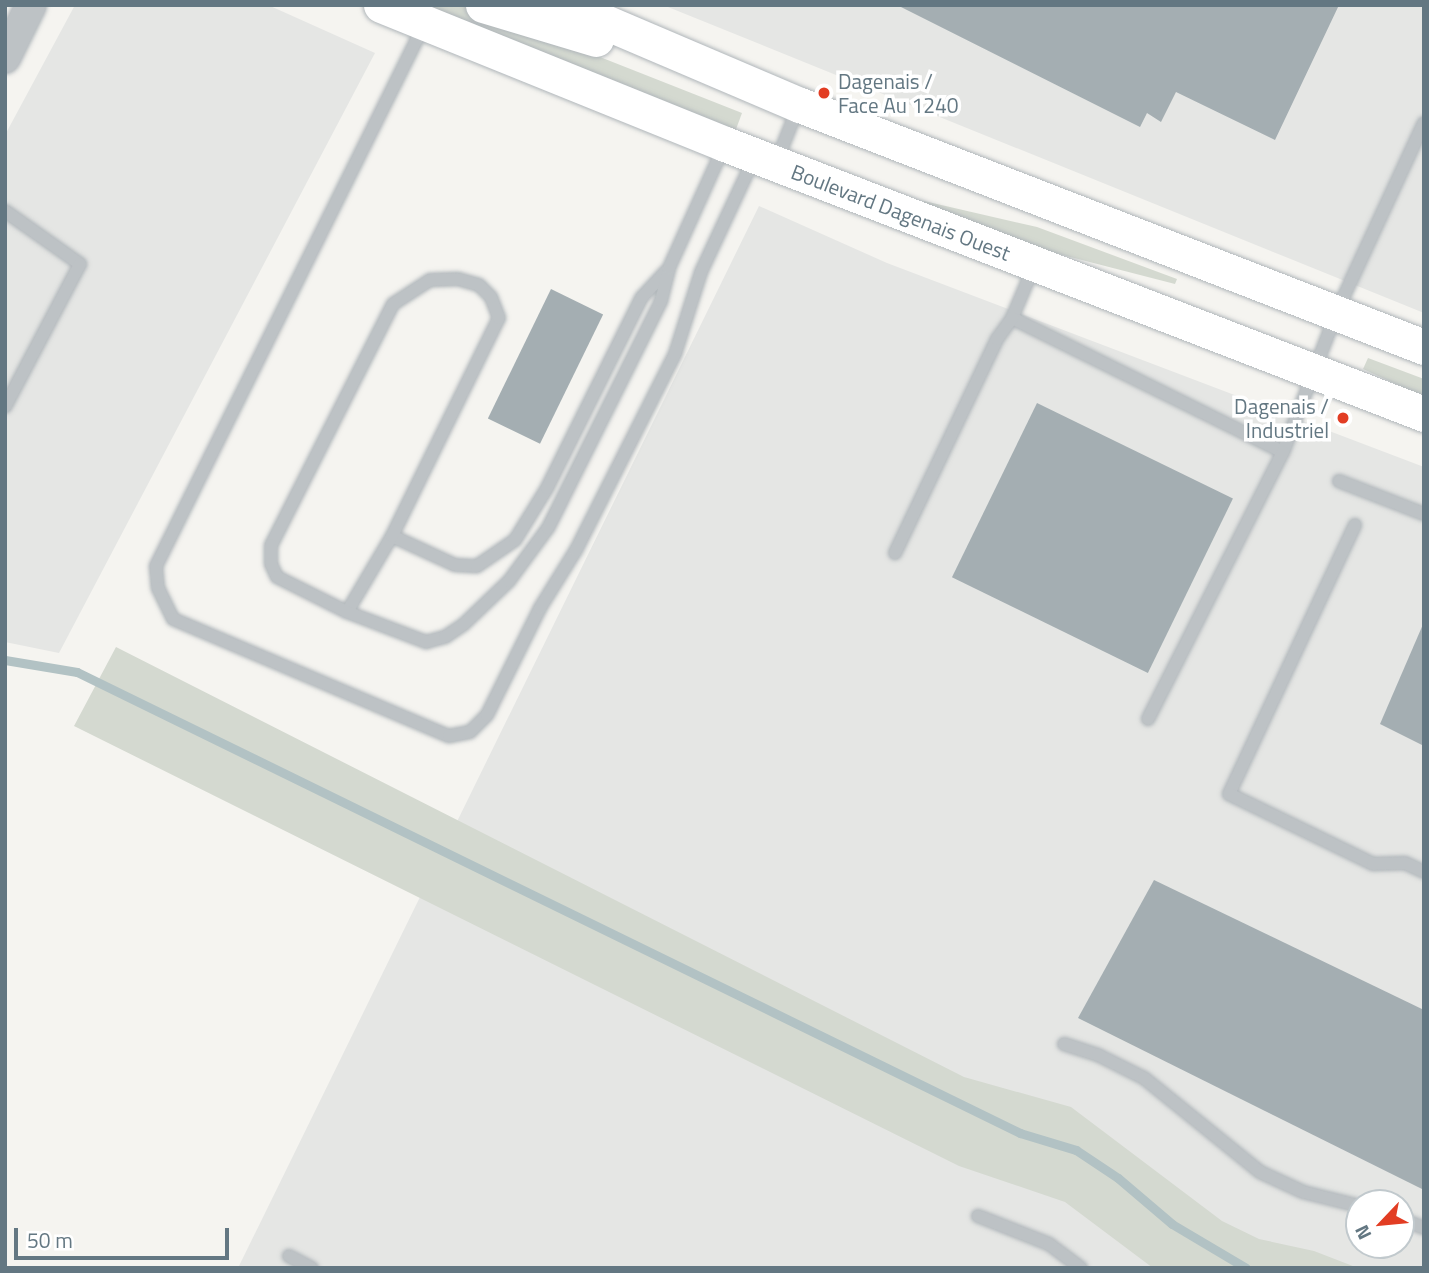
<!DOCTYPE html>
<style>
body{margin:0}
#map{position:relative;width:1429px;height:1273px;overflow:hidden;background:#f5f4f0;font-family:"Titillium Web",sans-serif}
div>[style]{position:absolute}
.built>*{inset:0;background:#e5e6e4}
.green>*{inset:0;background:#d4d9d0}
.stream>*{height:9px;margin:-4.5px;padding:0 4.5px;transform-origin:4.5px;border-radius:4.5px;background:#b2c2c4}
.building>*{inset:0;background:#a4aeb2;transform-origin:0 0}
.roads{filter:drop-shadow(0 0 2px #b0b6ba) drop-shadow(0 0 2px #b0b6ba)}
.service>*{height:12px;margin:-6px;padding:0 6px;transform-origin:6px;border-radius:6px;background:#bdc2c5}
.tertiary>*{height:30px;margin:-15px;padding:0 15px;transform-origin:15px;border-radius:15px;background:#bdc2c5}
.secondary>*{height:35px;margin:-17.5px;padding:0 17.5px;transform-origin:17.5px;border-radius:17.5px;background:#fff}
.dots>*{width:19px;height:19px;translate:-50% -50%;box-sizing:border-box;border:4px solid #fff;border-radius:50%}
span{translate:-50% -50%;white-space:nowrap;text-align:center;line-height:1.15;-webkit-text-stroke:7px #fff;paint-order:stroke}
.poi-label{font-size:21px;color:#637782}
.left{translate:0 -50%;text-align:left}
.right{translate:-100% -50%;text-align:right}
.street-label{font-size:21px;color:#637782}
.frame{position:absolute;inset:0;border:7px solid #637782;pointer-events:none}
.north{position:absolute;left:1345px;top:1189px;width:70px;height:70px;box-sizing:border-box;background:#fff;border:2px solid #c1c9cd;border-radius:50%;rotate:244deg;font-size:19px;font-weight:700;line-height:28px;text-align:center;color:#637782}
.north::after{content:'';display:block;margin:auto;width:24px;height:32px;background:#e23d23;clip-path:polygon(50% 0,100% 100%,50% 72%,0 100%)}
.scale{position:absolute;left:14px;top:1228px;width:215px;height:32px;box-sizing:border-box;border:4px solid #637782;border-top:0;padding-left:9px;font-size:21px;line-height:24px;white-space:nowrap;color:#637782;-webkit-text-stroke:5px #fff;paint-order:stroke}
</style>
<div id="map">
<div class="built">
<div style="clip-path:polygon(75px 5px,268px 5px,375px 53px,59px 653px,5px 642px,5px 135px)"></div>
<div style="clip-path:polygon(663px 5px,1424px 5px,1424px 313px,1387px 298px)"></div>
<div style="clip-path:polygon(evenodd,759px 206px,887px 263px,1424px 467px,1424px 1268px,238px 1268px,759px 206px,1359px 1203px,1401px 1203px,1401px 1245px,1359px 1245px,1359px 1203px)"></div>
</div>
<div class="green">
<div style="clip-path:polygon(418px 5px,458px 5px,496px 16px,742px 113px,735px 132px)"></div>
<div style="clip-path:polygon(924px 201px,1037px 227px,1177px 279px,1175px 284px,1043px 250px,923px 206px)"></div>
<div style="clip-path:polygon(1368px 358px,1424px 379px,1424px 397px,1363px 369px)"></div>
<div style="clip-path:polygon(116px 647px,964px 1077px,1071px 1107px,1222px 1221px,1259px 1239px,1314px 1251px,1358px 1268px,1153px 1268px,1065px 1202px,959px 1166px,74px 726px)"></div>
</div>
<div class="stream">
<div style="left:5px;top:660px;width:73px;rotate:9.5deg"></div>
<div style="left:77px;top:672px;width:1050px;rotate:26.05deg"></div>
<div style="left:1020px;top:1133px;width:59px;rotate:16.9deg"></div>
<div style="left:1076px;top:1150px;width:50px;rotate:33.7deg"></div>
<div style="left:1118px;top:1178px;width:71px;rotate:40.4deg"></div>
<div style="left:1172px;top:1224px;width:86px;rotate:30.7deg"></div>
</div>
<div class="building">
<div style="clip-path:polygon(897px 5px,1339px 5px,1275px 140px,1176px 92px,1161px 122px,1147px 113px,1140px 127px)"></div>
<div style="left:551px;top:289px;width:58px;height:144px;rotate:26deg"></div>
<div style="left:1037px;top:403px;width:218px;height:194px;rotate:26deg"></div>
<div style="clip-path:polygon(1424px 622px,1424px 746px,1380px 724px)"></div>
<div style="clip-path:polygon(1154px 880px,1424px 1010px,1424px 1190px,1078px 1018px)"></div>
</div>
<div class="roads">
<div class="service">
<div style="left:424px;top:25px;width:604px;rotate:116.35deg"></div>
<div style="left:156px;top:566px;width:22px;rotate:85deg"></div>
<div style="left:158px;top:588px;width:34px;rotate:64deg"></div>
<div style="left:173px;top:619px;width:300px;rotate:23deg"></div>
<div style="left:449px;top:736px;width:21px;rotate:-11deg"></div>
<div style="left:470px;top:732px;width:24px;rotate:-45deg"></div>
<div style="left:487px;top:715px;width:119px;rotate:-63.6deg"></div>
<div style="left:540px;top:608px;width:68px;rotate:-58.2deg"></div>
<div style="left:576px;top:550px;width:220px;rotate:-63.2deg"></div>
<div style="left:675px;top:354px;width:86px;rotate:-72.4deg"></div>
<div style="left:701px;top:272px;width:128px;rotate:-65deg"></div>
<div style="left:776px;top:163px;width:62px;rotate:-68.4deg"></div>
<div style="left:5px;top:211px;width:92px;rotate:35.2deg"></div>
<div style="left:80px;top:264px;width:161px;rotate:117.7deg"></div>
<div style="left:1034px;top:266px;width:56px;rotate:112.9deg"></div>
<div style="left:1012px;top:318px;width:302px;rotate:26.3deg"></div>
<div style="left:1283px;top:452px;width:151px;rotate:-69deg"></div>
<div style="left:1337px;top:311px;width:207px;rotate:-65.2deg"></div>
<div style="left:1339px;top:481px;width:91px;rotate:21.2deg"></div>
<div style="left:1355px;top:525px;width:297px;rotate:115.1deg"></div>
<div style="left:1229px;top:794px;width:160px;rotate:25.9deg"></div>
<div style="left:1373px;top:864px;width:32px;rotate:-2deg"></div>
<div style="left:1405px;top:863px;width:21px;rotate:25deg"></div>
<div style="left:392px;top:536px;width:69px;rotate:24.7deg"></div>
<div style="left:455px;top:565px;width:22px;rotate:3deg"></div>
<div style="left:477px;top:566px;width:46px;rotate:-34.4deg"></div>
<div style="left:515px;top:540px;width:61px;rotate:-58.4deg"></div>
<div style="left:547px;top:488px;width:213px;rotate:-63.6deg"></div>
<div style="left:642px;top:297px;width:35px;rotate:-47deg"></div>
<div style="left:895px;top:553px;width:237px;rotate:-64.5deg"></div>
<div style="left:997px;top:339px;width:26px;rotate:-54deg"></div>
<div style="left:347px;top:612px;width:88px;rotate:-59.4deg"></div>
<div style="left:392px;top:536px;width:243px;rotate:-63.9deg"></div>
<div style="left:499px;top:318px;width:22px;rotate:-111deg"></div>
<div style="left:491px;top:297px;width:17px;rotate:-135deg"></div>
<div style="left:479px;top:285px;width:22px;rotate:-164deg"></div>
<div style="left:458px;top:279px;width:28px;rotate:178deg"></div>
<div style="left:430px;top:280px;width:44px;rotate:147deg"></div>
<div style="left:393px;top:304px;width:270px;rotate:116.8deg"></div>
<div style="left:271px;top:545px;width:19px;rotate:90deg"></div>
<div style="left:271px;top:564px;width:14px;rotate:65deg"></div>
<div style="left:277px;top:577px;width:78px;rotate:26.6deg"></div>
<div style="left:347px;top:612px;width:85px;rotate:20.8deg"></div>
<div style="left:426px;top:642px;width:20px;rotate:-15deg"></div>
<div style="left:445px;top:637px;width:23px;rotate:-34deg"></div>
<div style="left:464px;top:624px;width:62px;rotate:-43.7deg"></div>
<div style="left:509px;top:581px;width:66px;rotate:-53.7deg"></div>
<div style="left:548px;top:528px;width:254px;rotate:-63.5deg"></div>
<div style="left:661px;top:301px;width:34px;rotate:-76deg"></div>
<div style="left:669px;top:268px;width:134px;rotate:-65.7deg"></div>
<div style="left:1148px;top:719px;width:299px;rotate:-63.2deg"></div>
<div style="left:1064px;top:1044px;width:36px;rotate:18deg"></div>
<div style="left:1098px;top:1055px;width:51px;rotate:26.6deg"></div>
<div style="left:1144px;top:1078px;width:149px;rotate:39deg"></div>
<div style="left:1260px;top:1172px;width:47px;rotate:24.9deg"></div>
<div style="left:1303px;top:1192px;width:58px;rotate:14deg"></div>
<div style="left:978px;top:1216px;width:76px;rotate:21.5deg"></div>
<div style="left:1049px;top:1244px;width:40px;rotate:37deg"></div>
<div style="left:1401px;top:1219px;width:25px;rotate:21deg"></div>
<div style="left:289px;top:1256px;width:26px;rotate:28deg"></div>
</div>
<div class="tertiary">
<div style="left:5px;top:58px;width:59px;rotate:-63.9deg"></div>
</div>
<div class="secondary">
<div style="left:381px;top:5px;width:371px;rotate:22deg"></div>
<div style="left:725px;top:144px;width:749px;rotate:21.12deg"></div>
<div style="left:483px;top:5px;width:118px;rotate:16.7deg"></div>
<div style="left:565px;top:5px;width:255px;rotate:23.1deg"></div>
<div style="left:800px;top:105px;width:669px;rotate:21.2deg"></div>
</div>
</div>
<div class="dots">
<div style="left:824px;top:93px;background:#e23d23"></div>
<div style="left:1343px;top:418px;background:#e23d23"></div>
</div>
<div class="poi-label">
<span class="left" style="left:838px;top:93px">Dagenais /<br>Face Au 1240</span>
<span class="right" style="left:1329px;top:418px">Dagenais /<br>Industriel</span>
</div>
<div class="street-label">
<span style="left:901px;top:212px;rotate:21deg">Boulevard Dagenais Ouest</span>
</div>
<div class="frame"></div>
<div class="north">N</div>
<div class="scale">50 m</div>
</div>
